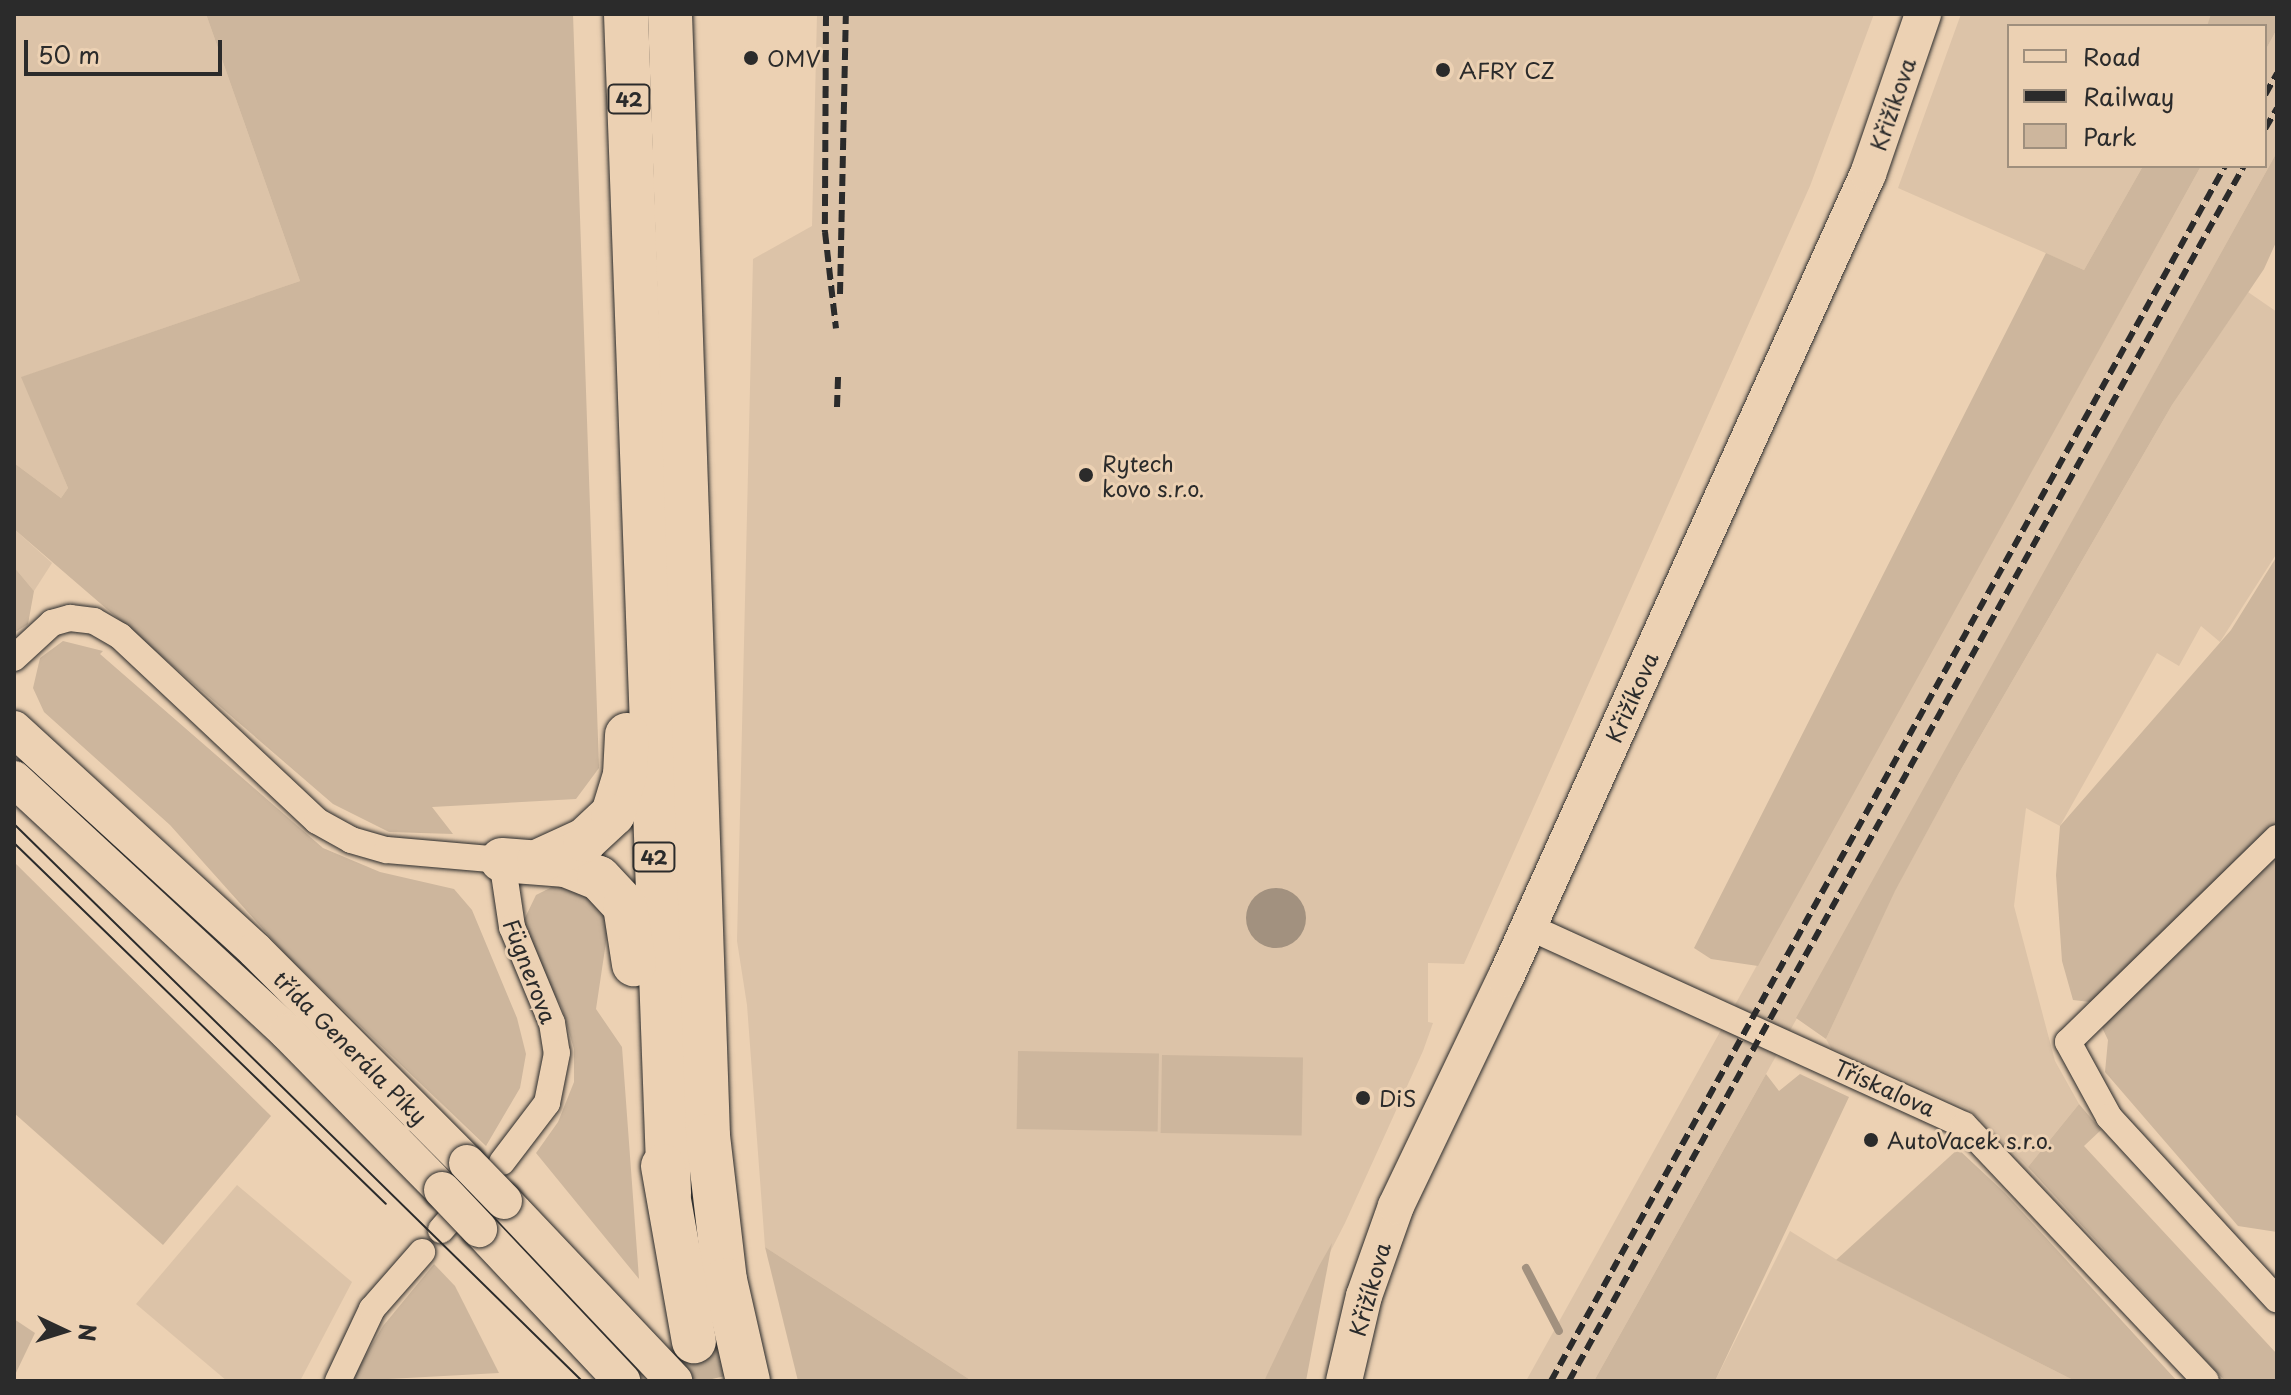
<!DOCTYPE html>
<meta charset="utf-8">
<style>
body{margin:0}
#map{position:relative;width:2291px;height:1395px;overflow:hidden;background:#ecd1b3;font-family:"Playpen Sans",sans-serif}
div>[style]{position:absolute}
.built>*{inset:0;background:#dcc3a8}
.green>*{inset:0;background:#cdb69d;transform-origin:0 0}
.water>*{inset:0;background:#a2917f}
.round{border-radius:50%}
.stream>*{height:8px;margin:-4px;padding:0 4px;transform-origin:4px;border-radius:4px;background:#a2917f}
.highway-tunnel>*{height:44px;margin-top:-22px;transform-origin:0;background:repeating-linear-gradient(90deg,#c5b098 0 44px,transparent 0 66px)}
.roads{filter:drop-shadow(0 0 2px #2b2b2b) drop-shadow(0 0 2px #2b2b2b)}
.street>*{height:26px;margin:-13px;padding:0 13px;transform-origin:13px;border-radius:13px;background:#ecd1b3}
.secondary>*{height:36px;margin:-18px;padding:0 18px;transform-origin:18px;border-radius:18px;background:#ecd1b3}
.highway>*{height:44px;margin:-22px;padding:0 22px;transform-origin:22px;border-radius:22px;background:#ecd1b3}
.tram>*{height:2px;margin:-1px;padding:0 1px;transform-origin:1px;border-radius:1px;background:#2b2b2b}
.rail>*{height:6px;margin-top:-3px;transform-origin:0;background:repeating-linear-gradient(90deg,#2b2b2b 0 12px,transparent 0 18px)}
.bridges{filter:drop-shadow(0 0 2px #2b2b2b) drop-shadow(0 0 2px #2b2b2b)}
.secondary-bridge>*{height:36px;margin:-18px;padding:0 18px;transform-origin:18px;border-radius:18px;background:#ecd1b3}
.dots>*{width:22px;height:22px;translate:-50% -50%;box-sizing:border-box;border:4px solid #ecd1b3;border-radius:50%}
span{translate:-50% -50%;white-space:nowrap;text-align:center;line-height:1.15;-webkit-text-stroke:6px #ecd1b3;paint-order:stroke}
.shield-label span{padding:2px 6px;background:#ecd1b3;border:2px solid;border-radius:6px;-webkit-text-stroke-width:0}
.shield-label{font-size:20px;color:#2b2b2b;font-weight:700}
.poi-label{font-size:22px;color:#2b2b2b}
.left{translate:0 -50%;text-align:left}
.street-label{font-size:22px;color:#2b2b2b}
.frame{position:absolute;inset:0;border:16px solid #2b2b2b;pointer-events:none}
.legend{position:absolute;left:2007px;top:24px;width:260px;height:144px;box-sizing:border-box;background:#ecd1b3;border:2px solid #9f8f7d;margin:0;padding:10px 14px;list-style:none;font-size:24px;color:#2b2b2b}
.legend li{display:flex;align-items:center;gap:16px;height:40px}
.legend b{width:40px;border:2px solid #9f8f7d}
.north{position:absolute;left:24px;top:1291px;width:80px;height:80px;-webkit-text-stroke:6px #ecd1b3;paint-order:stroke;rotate:94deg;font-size:22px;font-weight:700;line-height:32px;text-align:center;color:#2b2b2b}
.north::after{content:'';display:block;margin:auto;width:28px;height:36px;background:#2b2b2b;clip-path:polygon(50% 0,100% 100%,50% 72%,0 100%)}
.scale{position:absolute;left:24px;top:40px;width:198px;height:36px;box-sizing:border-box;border:4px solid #2b2b2b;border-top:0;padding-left:10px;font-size:24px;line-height:28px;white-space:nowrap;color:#2b2b2b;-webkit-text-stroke:6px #ecd1b3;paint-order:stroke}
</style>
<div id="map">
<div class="built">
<div style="clip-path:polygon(14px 14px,206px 14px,300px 281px,22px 377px,68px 488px,61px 498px,14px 463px)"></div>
<div style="clip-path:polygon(817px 14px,1874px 14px,1810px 186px,1464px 964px,1428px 963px,1428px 1022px,1433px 1023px,1423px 1051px,1345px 1223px,1264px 1381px,972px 1381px,765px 1247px,747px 1005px,737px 941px,753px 259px,812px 226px)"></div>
<div style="clip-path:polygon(1961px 14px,2212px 14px,2207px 26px,2009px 26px,2009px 166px,2143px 166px,2084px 270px,1898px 188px)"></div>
<div style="clip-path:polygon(2277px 29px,2277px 152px,1766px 1074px,1594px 1381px,1526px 1381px,2201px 166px,2265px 166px,2265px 51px)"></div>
<div style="clip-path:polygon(2248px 292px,2277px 312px,2277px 553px,2220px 642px,2201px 626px,2179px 666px,2157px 653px,2060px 826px,2026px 808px,2014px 906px,2055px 1061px,2079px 1104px,2028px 1167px,1969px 1109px,1831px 1048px,1826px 1039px,1895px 890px,1959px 773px,2172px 405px)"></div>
<div style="clip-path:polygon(14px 529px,52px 563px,34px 591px,14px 567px)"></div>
<div style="clip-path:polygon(237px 1185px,352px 1282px,300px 1381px,227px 1381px,136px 1304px)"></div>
<div style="clip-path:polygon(1790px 1231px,1837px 1260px,2075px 1381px,1715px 1381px)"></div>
</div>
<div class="green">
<div style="clip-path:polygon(206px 14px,573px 14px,599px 768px,576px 799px,432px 807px,453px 834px,389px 832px,333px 804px,14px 529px,14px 463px,61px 498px,68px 488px,21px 377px,300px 281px)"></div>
<div style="clip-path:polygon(2211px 14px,2277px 14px,2277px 29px,2265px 51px,2265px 26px,2207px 26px)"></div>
<div style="clip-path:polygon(2277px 152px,2277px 240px,2264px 269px,2172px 405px,1959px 773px,1895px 891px,1826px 1039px,1796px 1018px)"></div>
<div style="clip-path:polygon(2143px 166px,2201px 166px,1758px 966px,1711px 959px,1694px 948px,2046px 253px,2084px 270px)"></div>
<div style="clip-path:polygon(2277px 556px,2277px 1232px,2238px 1226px,2105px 1072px,2108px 1040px,2090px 1002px,2073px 1000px,2062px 961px,2056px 875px,2060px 826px,2231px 630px)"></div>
<div style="clip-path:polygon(14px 567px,34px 591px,28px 624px,14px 633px)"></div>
<div style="clip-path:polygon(63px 641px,103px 651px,100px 654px,323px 848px,380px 872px,454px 889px,472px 910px,517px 1018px,526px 1054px,520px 1088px,486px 1146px,288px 957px,170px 825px,44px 712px,33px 688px,40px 658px)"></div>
<div style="clip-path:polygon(14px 862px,271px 1116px,163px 1245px,14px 1113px)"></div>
<div style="clip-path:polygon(562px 882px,593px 893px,609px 922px,596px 1009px,622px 1047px,639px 1279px,536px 1153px,558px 1122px,574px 1082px,574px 1049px,562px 1008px,536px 961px,523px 922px,536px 895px)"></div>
<div style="left:1018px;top:1051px;width:141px;height:78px;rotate:1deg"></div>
<div style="left:1162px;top:1055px;width:141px;height:78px;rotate:1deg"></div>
<div style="clip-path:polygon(1766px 1074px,1779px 1091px,1800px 1074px,1849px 1097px,1715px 1381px,1594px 1381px)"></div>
<div style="clip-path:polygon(2079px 1104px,2101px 1130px,2084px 1146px,2277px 1354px,2277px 1381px,2225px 1381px,2028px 1167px)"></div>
<div style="clip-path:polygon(1958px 1149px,2005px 1193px,2177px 1381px,2075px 1381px,1836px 1260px)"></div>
<div style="clip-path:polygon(1332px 1243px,1306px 1381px,1264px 1381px,1319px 1266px)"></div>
<div style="clip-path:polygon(765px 1247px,972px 1381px,798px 1381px)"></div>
<div style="clip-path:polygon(434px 1264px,455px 1286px,499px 1373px,351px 1381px,383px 1326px)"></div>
<div style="clip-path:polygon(14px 1319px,35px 1333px,14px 1377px)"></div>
</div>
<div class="water">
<div class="round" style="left:1246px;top:888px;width:60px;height:60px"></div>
</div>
<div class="stream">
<div style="left:1526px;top:1268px;width:71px;rotate:62.4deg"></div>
</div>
<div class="highway-tunnel">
<div style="left:694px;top:1341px;width:41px;rotate:77.3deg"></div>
</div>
<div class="roads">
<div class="street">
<div style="left:14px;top:658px;width:52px;rotate:-42.6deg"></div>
<div style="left:52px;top:623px;width:19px;rotate:-16deg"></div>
<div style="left:70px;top:618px;width:24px;rotate:7deg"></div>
<div style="left:94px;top:621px;width:30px;rotate:30deg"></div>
<div style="left:120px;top:636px;width:270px;rotate:43.2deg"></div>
<div style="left:317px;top:821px;width:39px;rotate:29deg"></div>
<div style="left:351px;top:840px;width:37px;rotate:16deg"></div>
<div style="left:387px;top:850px;width:115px;rotate:5deg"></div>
<div style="left:502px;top:860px;width:68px;rotate:81.5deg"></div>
<div style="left:512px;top:927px;width:104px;rotate:67.4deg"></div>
<div style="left:552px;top:1023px;width:30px;rotate:81deg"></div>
<div style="left:557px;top:1053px;width:51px;rotate:101.3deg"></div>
<div style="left:547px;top:1103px;width:74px;rotate:127.3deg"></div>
<div style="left:2277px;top:838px;width:292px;rotate:135.7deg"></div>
<div style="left:2068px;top:1042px;width:85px;rotate:61.3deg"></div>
<div style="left:2109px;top:1117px;width:248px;rotate:47.4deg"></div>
<div style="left:1527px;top:926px;width:480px;rotate:24.5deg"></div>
<div style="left:1964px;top:1125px;width:352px;rotate:46.6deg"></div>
<div style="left:441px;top:1230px;width:11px;rotate:-49deg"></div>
<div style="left:338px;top:1381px;width:80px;rotate:-64.7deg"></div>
<div style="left:372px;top:1309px;width:76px;rotate:-48.7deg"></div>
</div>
<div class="secondary">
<div style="left:14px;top:729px;width:327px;rotate:42.5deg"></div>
<div style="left:255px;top:950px;width:301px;rotate:45.1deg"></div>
<div style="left:14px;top:779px;width:372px;rotate:42.8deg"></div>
<div style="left:287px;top:1032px;width:221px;rotate:45.5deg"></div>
<div style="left:504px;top:1201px;width:248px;rotate:46.6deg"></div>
<div style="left:479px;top:1229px;width:209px;rotate:46.7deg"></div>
<div style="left:1344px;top:1381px;width:87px;rotate:-76.8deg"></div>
<div style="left:1364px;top:1296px;width:96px;rotate:-70.4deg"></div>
<div style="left:1396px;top:1206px;width:252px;rotate:-64.4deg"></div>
<div style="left:1505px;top:979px;width:883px;rotate:-65.73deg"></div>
<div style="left:1868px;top:174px;width:169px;rotate:-71deg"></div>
</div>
<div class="highway">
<div style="left:626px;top:14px;width:1180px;rotate:87.91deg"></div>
<div style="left:670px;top:14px;width:1123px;rotate:88.06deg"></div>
<div style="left:708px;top:1136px;width:145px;rotate:83.3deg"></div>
<div style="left:725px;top:1280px;width:104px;rotate:77.2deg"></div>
<div style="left:502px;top:860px;width:64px;rotate:4.5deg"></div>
<div style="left:566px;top:865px;width:35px;rotate:22deg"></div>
<div style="left:599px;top:878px;width:38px;rotate:47deg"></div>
<div style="left:625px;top:906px;width:59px;rotate:81.2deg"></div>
<div style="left:539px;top:861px;width:51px;rotate:-24.5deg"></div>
<div style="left:585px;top:840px;width:38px;rotate:-43deg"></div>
<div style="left:613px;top:814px;width:41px;rotate:-72.9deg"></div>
<div style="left:625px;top:775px;width:40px;rotate:-87.1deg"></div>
<div style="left:663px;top:1166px;width:178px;rotate:80deg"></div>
</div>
</div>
<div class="tram">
<div style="left:14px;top:824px;width:796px;rotate:44.44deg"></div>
<div style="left:14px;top:843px;width:518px;rotate:44.14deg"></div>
</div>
<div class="rail">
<div style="left:826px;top:14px;width:218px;rotate:90.3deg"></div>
<div style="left:825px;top:232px;width:97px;rotate:83.5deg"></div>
<div style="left:2265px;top:95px;width:25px;rotate:-61deg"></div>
<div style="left:2265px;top:129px;width:24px;rotate:-60deg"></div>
<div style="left:840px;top:294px;width:280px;rotate:-88.8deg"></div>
<div style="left:837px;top:407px;width:31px;rotate:-88deg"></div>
<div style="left:1551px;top:1381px;width:1389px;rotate:-60.98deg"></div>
<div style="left:1569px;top:1381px;width:1390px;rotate:-60.95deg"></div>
</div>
<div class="bridges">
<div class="secondary-bridge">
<div style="left:467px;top:1163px;width:53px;rotate:45.8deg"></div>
<div style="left:442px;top:1190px;width:54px;rotate:46.5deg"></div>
</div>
</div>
<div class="dots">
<div style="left:751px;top:58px;background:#2b2b2b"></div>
<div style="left:1443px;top:70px;background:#2b2b2b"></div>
<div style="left:1086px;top:475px;background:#2b2b2b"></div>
<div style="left:1363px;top:1098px;background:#2b2b2b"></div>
<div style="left:1871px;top:1140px;background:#2b2b2b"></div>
</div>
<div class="shield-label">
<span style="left:629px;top:99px">42</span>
<span style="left:654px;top:857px">42</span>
</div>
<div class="poi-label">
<span class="left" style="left:767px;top:58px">OMV</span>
<span class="left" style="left:1459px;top:70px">AFRY CZ</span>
<span class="left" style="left:1102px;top:475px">Rytech<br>kovo s.r.o.</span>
<span class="left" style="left:1379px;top:1098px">DiS</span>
<span class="left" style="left:1887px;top:1140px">AutoVacek s.r.o.</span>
</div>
<div class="street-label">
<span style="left:1892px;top:104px;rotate:-71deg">Křižíkova</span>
<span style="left:1631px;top:697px;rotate:-66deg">Křižíkova</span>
<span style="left:531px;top:971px;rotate:69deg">Fügnerova</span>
<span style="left:351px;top:1047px;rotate:45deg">třída Generála Píky</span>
<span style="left:1885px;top:1087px;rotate:24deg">Třískalova</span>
<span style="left:1369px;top:1289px;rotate:-74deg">Křižíkova</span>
</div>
<div class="frame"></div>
<ul class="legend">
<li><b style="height:10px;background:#ecd1b3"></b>Road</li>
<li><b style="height:10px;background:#2b2b2b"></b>Railway</li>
<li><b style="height:22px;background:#cdb69d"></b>Park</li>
</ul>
<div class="north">N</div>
<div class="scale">50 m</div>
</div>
